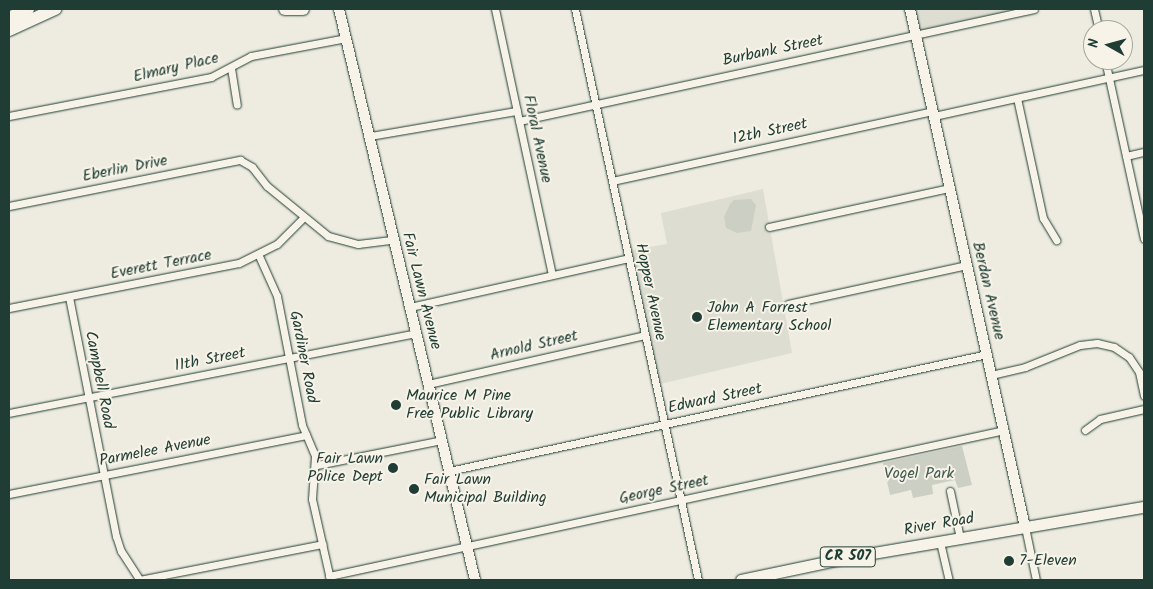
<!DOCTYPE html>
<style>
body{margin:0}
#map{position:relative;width:1153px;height:589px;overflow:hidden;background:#eeece1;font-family:Kalam,sans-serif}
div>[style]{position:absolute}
.built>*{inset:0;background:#ddddd2}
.green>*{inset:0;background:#cccfc4}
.roads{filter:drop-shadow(0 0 1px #1f3d34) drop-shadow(0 0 1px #1f3d34)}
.street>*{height:7px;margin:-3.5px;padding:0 3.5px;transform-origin:3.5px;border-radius:3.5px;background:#f7f3e8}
.secondary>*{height:10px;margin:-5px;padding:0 5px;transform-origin:5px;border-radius:5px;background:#f7f3e8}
.primary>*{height:11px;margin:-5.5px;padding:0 5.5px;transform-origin:5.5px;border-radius:5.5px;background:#f7f3e8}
.highway>*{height:12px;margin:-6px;padding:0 6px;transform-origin:6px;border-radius:6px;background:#f7f3e8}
.dots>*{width:14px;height:14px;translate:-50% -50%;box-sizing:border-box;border:2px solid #f7f3e8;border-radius:50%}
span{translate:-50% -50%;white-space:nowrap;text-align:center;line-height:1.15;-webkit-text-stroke:4px #f7f3e8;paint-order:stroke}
.shield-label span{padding:1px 4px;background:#f7f3e8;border:1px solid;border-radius:4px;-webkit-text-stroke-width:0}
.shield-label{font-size:15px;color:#1f3d34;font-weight:700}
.street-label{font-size:16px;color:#1f3d34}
.poi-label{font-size:16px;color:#1f3d34}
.left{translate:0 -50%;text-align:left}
.right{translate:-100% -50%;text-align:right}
.park-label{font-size:16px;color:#425a51}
.frame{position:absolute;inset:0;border:10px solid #1f3d34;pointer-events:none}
.north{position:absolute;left:1083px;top:20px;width:50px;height:50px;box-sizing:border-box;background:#f7f3e8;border:1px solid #a1aaa0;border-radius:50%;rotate:277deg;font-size:14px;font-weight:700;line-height:20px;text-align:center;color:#1f3d34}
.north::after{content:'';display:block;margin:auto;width:18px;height:22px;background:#1f3d34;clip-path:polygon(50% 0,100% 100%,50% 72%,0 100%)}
</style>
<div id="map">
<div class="built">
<div style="clip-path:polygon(910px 9px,1034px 9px,917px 34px)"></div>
<div style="clip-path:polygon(763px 189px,792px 353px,656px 385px,627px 251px,667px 244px,661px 213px)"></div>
</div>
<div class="green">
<div style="clip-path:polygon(751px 199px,756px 205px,751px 231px,737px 233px,726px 228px,724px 217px,730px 204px,734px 200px)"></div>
<div style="clip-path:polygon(962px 446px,972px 485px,958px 488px,955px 480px,932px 485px,933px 494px,913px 498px,911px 490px,890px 495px,883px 463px)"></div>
</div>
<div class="roads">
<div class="street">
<div style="left:495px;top:9px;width:272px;rotate:77.9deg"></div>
<div style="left:575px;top:9px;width:584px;rotate:77.84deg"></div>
<div style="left:1094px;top:9px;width:22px;rotate:77deg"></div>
<div style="left:1105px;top:60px;width:183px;rotate:77.7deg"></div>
<div style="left:231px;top:68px;width:37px;rotate:81deg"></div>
<div style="left:1017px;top:98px;width:123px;rotate:77.8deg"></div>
<div style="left:1043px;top:218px;width:26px;rotate:59deg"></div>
<div style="left:9px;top:116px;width:206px;rotate:-10.9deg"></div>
<div style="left:211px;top:77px;width:45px;rotate:-27.7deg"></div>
<div style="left:251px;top:56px;width:97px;rotate:-10.7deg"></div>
<div style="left:934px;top:116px;width:215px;rotate:-12.4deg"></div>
<div style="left:519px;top:121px;width:527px;rotate:-12.27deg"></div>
<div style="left:370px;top:136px;width:149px;rotate:-9.7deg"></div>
<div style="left:1126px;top:156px;width:18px;rotate:-13deg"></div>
<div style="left:612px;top:181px;width:329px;rotate:-12.3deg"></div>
<div style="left:9px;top:206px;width:236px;rotate:-11.3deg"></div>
<div style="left:240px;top:160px;width:14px;rotate:30deg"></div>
<div style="left:252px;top:167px;width:24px;rotate:52deg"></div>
<div style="left:267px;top:186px;width:79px;rotate:39.3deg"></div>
<div style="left:328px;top:236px;width:31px;rotate:15deg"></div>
<div style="left:358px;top:244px;width:34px;rotate:-7deg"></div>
<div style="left:769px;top:227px;width:185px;rotate:-12.2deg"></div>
<div style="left:259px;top:256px;width:44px;rotate:65.8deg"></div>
<div style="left:277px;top:296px;width:131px;rotate:79deg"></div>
<div style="left:302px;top:425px;width:34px;rotate:67deg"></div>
<div style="left:315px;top:456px;width:43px;rotate:94deg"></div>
<div style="left:312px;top:499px;width:82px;rotate:77.3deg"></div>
<div style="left:69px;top:297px;width:244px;rotate:78.9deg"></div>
<div style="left:116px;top:536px;width:16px;rotate:72deg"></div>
<div style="left:121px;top:551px;width:35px;rotate:57deg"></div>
<div style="left:788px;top:304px;width:183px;rotate:-12.3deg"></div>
<div style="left:410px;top:307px;width:224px;rotate:-12.6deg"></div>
<div style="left:9px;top:308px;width:234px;rotate:-11.1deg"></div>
<div style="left:239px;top:263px;width:42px;rotate:-26.6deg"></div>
<div style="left:277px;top:244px;width:38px;rotate:-45deg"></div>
<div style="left:991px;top:375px;width:35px;rotate:-13deg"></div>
<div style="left:1025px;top:367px;width:59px;rotate:-21.8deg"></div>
<div style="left:1080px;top:345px;width:17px;rotate:-7deg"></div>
<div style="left:1097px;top:343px;width:17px;rotate:13deg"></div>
<div style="left:1114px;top:347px;width:18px;rotate:34deg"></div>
<div style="left:1129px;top:357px;width:18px;rotate:56deg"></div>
<div style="left:1139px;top:372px;width:24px;rotate:78deg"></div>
<div style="left:428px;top:384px;width:222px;rotate:-12.7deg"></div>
<div style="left:9px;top:413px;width:415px;rotate:-11.1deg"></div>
<div style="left:1085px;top:430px;width:19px;rotate:-36deg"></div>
<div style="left:1100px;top:419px;width:45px;rotate:-12.8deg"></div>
<div style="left:317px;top:465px;width:127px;rotate:-11.3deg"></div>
<div style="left:449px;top:471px;width:551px;rotate:-12.27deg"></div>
<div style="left:950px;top:491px;width:48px;rotate:78deg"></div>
<div style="left:9px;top:494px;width:303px;rotate:-11.2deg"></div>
<div style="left:1025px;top:527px;width:54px;rotate:78.3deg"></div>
<div style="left:940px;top:542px;width:39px;rotate:77deg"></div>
<div style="left:329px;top:576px;width:691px;rotate:-12.2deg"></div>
<div style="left:139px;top:580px;width:187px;rotate:-11.1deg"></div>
</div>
<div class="secondary">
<div style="left:339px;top:9px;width:587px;rotate:76.6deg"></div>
<div style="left:910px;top:9px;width:531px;rotate:77.48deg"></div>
</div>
<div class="primary">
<div style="left:741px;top:580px;width:111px;rotate:-11.9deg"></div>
<div style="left:850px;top:557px;width:298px;rotate:-9.7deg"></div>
</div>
<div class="highway">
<div style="left:285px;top:9px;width:18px"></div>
<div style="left:9px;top:18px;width:21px;rotate:-25deg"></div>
<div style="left:9px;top:30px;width:51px;rotate:-24.5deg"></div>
</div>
</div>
<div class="dots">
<div style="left:697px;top:317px;background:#1f3d34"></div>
<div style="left:396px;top:405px;background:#1f3d34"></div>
<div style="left:393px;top:468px;background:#1f3d34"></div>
<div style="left:414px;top:489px;background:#1f3d34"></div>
<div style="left:1009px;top:561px;background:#1f3d34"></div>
</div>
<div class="shield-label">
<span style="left:848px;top:557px">CR 507</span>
</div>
<div class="street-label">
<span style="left:773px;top:51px;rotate:-12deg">Burbank Street</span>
<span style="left:176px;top:68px;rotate:-13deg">Elmary Place</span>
<span style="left:770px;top:132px;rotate:-12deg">12th Street</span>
<span style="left:537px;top:139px;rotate:78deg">Floral Avenue</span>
<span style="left:125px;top:169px;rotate:-11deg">Eberlin Drive</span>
<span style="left:161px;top:265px;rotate:-11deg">Everett Terrace</span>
<span style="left:421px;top:291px;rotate:76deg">Fair Lawn Avenue</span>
<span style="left:988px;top:291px;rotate:77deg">Berdan Avenue</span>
<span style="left:650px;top:292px;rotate:78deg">Hopper Avenue</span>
<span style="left:534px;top:346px;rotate:-13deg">Arnold Street</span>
<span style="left:303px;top:357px;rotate:79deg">Gardiner Road</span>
<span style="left:210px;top:360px;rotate:-11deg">11th Street</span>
<span style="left:99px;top:380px;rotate:79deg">Campbell Road</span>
<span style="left:715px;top:399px;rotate:-12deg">Edward Street</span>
<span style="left:155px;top:451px;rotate:-11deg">Parmelee Avenue</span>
<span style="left:664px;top:490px;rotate:-12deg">George Street</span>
<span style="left:939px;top:525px;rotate:-10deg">River Road</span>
</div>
<div class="poi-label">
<span class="left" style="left:707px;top:317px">John A Forrest<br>Elementary School</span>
<span class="left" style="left:406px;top:405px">Maurice M Pine<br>Free Public Library</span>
<span class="right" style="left:383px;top:468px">Fair Lawn<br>Police Dept</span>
<span class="left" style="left:424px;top:489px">Fair Lawn<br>Municipal Building</span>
<span class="left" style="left:1019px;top:561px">7-Eleven</span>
</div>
<div class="park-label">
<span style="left:919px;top:474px">Vogel Park</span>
</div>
<div class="frame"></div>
<div class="north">N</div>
</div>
